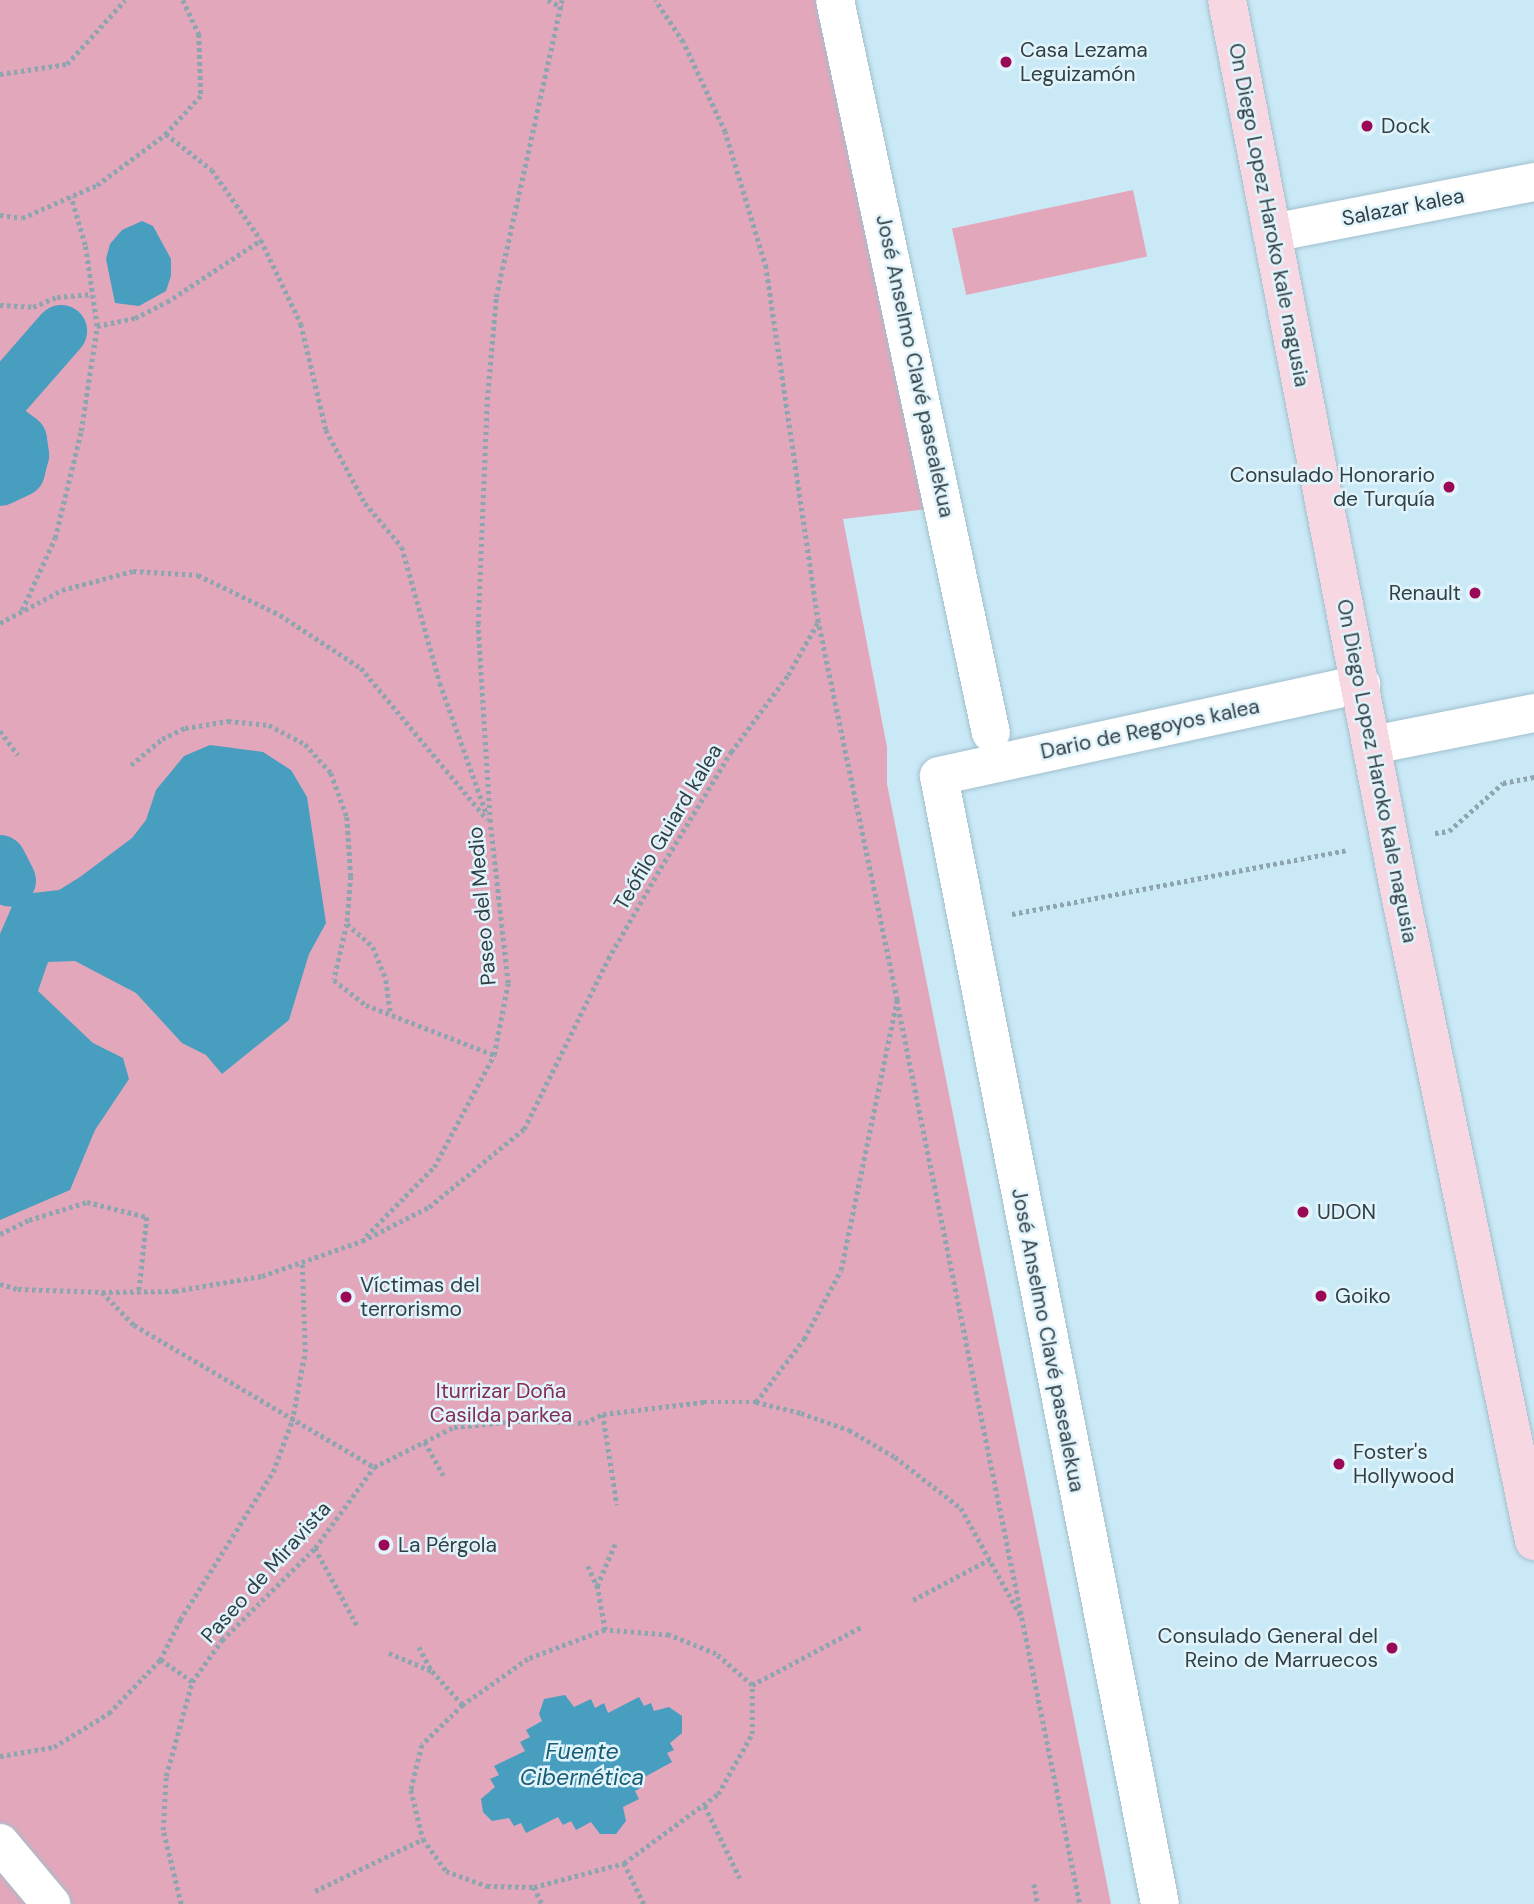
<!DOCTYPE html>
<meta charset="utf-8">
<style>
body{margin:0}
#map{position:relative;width:1534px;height:1904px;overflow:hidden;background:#cae9f7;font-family:"DM Sans",sans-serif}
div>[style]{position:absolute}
.green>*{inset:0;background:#e3a7bb;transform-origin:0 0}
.water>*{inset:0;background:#479ebf}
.canal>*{height:52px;margin:-26px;padding:0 26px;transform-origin:26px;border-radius:26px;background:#479ebf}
.path>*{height:4.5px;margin-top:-2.25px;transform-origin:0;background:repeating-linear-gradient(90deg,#8da5af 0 3.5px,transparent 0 7px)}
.roads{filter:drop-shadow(0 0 2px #a0bfcc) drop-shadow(0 0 2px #a0bfcc)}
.minor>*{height:38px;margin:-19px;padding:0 19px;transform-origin:19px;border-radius:19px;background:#fff}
.major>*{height:38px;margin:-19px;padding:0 19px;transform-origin:19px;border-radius:19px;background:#f7d7e1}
.dots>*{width:19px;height:19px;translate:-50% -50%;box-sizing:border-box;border:4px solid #e1f4fc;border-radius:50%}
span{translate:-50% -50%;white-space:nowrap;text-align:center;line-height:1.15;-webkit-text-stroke:5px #e1f4fc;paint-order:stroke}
.poi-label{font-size:21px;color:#323f44}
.left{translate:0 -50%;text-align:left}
.right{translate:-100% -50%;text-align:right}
.street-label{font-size:21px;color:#323f44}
.park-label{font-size:21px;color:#842c51}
.water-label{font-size:23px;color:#195d75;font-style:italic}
</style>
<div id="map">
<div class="green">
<div style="clip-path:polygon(0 0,834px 0,945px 507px,843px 519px,887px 747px,887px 784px,1111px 1904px,0 1904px)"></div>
<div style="left:1133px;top:190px;width:68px;height:185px;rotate:78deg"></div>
</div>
<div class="water">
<div style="clip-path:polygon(142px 221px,153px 226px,171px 259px,171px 276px,166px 291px,139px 306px,115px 303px,106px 259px,110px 244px,122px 230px)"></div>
<div style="clip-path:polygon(210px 745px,263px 752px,291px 770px,307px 797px,326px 923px,309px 954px,289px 1020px,222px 1074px,206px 1055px,182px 1043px,136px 993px,75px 961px,48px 962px,38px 991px,93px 1043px,123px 1058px,129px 1079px,95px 1130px,70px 1190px,0 1220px,0 934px,13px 904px,10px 881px,33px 893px,59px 890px,80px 877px,132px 838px,146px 820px,156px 790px,184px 756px)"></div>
<div style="clip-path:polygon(565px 1695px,574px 1707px,591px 1699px,595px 1708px,604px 1703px,608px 1713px,639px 1697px,644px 1706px,651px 1703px,654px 1711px,669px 1707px,682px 1716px,682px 1733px,670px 1743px,674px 1750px,667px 1753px,672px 1762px,641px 1779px,644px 1786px,635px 1791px,639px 1799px,623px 1807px,626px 1821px,616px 1834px,600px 1834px,591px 1822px,576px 1830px,571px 1821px,563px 1825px,558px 1817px,526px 1833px,521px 1823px,514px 1826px,509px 1818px,492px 1821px,483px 1812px,481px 1799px,495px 1787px,490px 1779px,499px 1775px,494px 1766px,525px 1751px,520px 1742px,530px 1737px,526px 1730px,542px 1721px,539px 1714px,544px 1699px)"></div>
</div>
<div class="canal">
<div style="left:0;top:401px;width:93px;rotate:-48.9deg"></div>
<div style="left:0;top:424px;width:26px;rotate:37deg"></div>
<div style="left:21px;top:440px;width:15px;rotate:82deg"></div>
<div style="left:23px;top:455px;width:16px;rotate:104deg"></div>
<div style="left:19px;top:471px;width:21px;rotate:155deg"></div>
<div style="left:0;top:861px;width:22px;rotate:63deg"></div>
</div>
<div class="path">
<div style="left:183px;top:0;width:38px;rotate:65deg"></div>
<div style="left:199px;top:34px;width:62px;rotate:88.2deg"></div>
<div style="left:201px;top:96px;width:52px;rotate:132.6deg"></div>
<div style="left:166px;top:134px;width:58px;rotate:38deg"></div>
<div style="left:212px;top:170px;width:85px;rotate:55deg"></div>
<div style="left:548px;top:0;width:16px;rotate:27deg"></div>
<div style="left:0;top:74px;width:68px;rotate:-8.5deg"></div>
<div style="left:67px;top:64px;width:86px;rotate:-47.8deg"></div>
<div style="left:0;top:215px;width:22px;rotate:8deg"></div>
<div style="left:22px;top:218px;width:82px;rotate:-23.7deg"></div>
<div style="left:97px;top:185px;width:86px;rotate:-36.5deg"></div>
<div style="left:0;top:305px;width:33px;rotate:3deg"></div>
<div style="left:33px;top:307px;width:26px;rotate:-23deg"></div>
<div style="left:57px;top:297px;width:32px;rotate:-5deg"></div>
<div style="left:97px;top:326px;width:39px;rotate:-12deg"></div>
<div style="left:135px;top:318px;width:36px;rotate:-27deg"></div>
<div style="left:167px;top:302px;width:113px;rotate:-33.4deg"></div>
<div style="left:261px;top:240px;width:93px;rotate:64.5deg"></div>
<div style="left:301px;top:324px;width:109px;rotate:76.7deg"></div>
<div style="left:326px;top:430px;width:83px;rotate:61.9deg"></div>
<div style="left:365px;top:503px;width:57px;rotate:49.9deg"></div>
<div style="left:402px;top:547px;width:141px;rotate:74.4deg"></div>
<div style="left:440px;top:683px;width:140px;rotate:70.4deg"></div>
<div style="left:22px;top:610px;width:79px;rotate:-65.4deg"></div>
<div style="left:55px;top:538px;width:110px;rotate:-76.3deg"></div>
<div style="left:81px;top:431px;width:106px;rotate:-81.3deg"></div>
<div style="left:97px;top:326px;width:82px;rotate:-98.4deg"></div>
<div style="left:85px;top:245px;width:50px;rotate:-106.3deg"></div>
<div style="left:0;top:623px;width:70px;rotate:-28deg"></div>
<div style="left:62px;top:590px;width:73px;rotate:-15deg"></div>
<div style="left:133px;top:571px;width:65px;rotate:3.5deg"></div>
<div style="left:198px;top:575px;width:91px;rotate:26deg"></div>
<div style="left:280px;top:615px;width:97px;rotate:33.2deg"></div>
<div style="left:361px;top:668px;width:197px;rotate:50.2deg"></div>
<div style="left:0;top:731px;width:30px;rotate:53deg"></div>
<div style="left:131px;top:765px;width:40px;rotate:-40deg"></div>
<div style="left:162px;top:739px;width:25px;rotate:-26deg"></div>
<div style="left:185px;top:728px;width:44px;rotate:-9.2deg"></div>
<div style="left:228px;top:721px;width:41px;rotate:5.6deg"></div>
<div style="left:269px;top:725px;width:41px;rotate:27.8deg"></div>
<div style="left:305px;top:744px;width:39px;rotate:48deg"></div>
<div style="left:331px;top:773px;width:47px;rotate:70deg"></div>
<div style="left:347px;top:817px;width:59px;rotate:86.1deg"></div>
<div style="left:351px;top:876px;width:48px;rotate:94.8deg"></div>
<div style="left:347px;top:924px;width:57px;rotate:103.1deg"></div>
<div style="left:334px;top:980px;width:41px;rotate:38deg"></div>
<div style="left:366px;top:1005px;width:137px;rotate:21.3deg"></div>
<div style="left:1435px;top:833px;width:14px;rotate:-8deg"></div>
<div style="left:1449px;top:831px;width:72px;rotate:-41.6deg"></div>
<div style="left:1503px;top:783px;width:32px;rotate:-11deg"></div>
<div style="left:1012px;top:914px;width:341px;rotate:-10.8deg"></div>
<div style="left:347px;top:924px;width:35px;rotate:41deg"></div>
<div style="left:373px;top:947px;width:35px;rotate:68deg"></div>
<div style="left:386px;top:980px;width:34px;rotate:82deg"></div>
<div style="left:897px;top:1000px;width:922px;rotate:78.56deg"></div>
<div style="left:0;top:1234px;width:32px;rotate:-26deg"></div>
<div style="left:29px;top:1220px;width:61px;rotate:-17.2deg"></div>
<div style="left:87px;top:1202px;width:62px;rotate:14deg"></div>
<div style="left:147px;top:1217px;width:75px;rotate:96.1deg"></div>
<div style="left:366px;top:1236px;width:97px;rotate:-45.4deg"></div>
<div style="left:434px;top:1167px;width:127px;rotate:-61.8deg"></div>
<div style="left:494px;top:1055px;width:73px;rotate:-79deg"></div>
<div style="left:508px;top:983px;width:162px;rotate:-96.4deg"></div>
<div style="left:490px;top:822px;width:198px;rotate:-93.5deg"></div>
<div style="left:478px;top:624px;width:224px;rotate:-87.7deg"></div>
<div style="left:487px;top:400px;width:103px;rotate:-85deg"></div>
<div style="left:496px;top:297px;width:304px;rotate:-77.5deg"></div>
<div style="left:0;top:1284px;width:19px;rotate:16deg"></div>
<div style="left:18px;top:1289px;width:84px;rotate:2deg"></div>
<div style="left:102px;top:1292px;width:73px;rotate:-0.8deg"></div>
<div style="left:175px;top:1291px;width:88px;rotate:-9.8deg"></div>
<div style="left:262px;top:1276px;width:106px;rotate:-19.3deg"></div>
<div style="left:362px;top:1241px;width:75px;rotate:-26.9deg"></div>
<div style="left:429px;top:1207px;width:123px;rotate:-39.4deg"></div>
<div style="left:524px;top:1129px;width:190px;rotate:-63.7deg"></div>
<div style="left:608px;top:959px;width:98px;rotate:-60deg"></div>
<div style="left:657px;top:874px;width:143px;rotate:-58.8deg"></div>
<div style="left:731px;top:752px;width:96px;rotate:-53.5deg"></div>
<div style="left:788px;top:675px;width:61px;rotate:-60.5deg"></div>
<div style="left:818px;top:622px;width:358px;rotate:-98.4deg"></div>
<div style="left:766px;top:268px;width:142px;rotate:-106.8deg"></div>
<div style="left:725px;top:132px;width:99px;rotate:-115deg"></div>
<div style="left:683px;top:42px;width:50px;rotate:-123.7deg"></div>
<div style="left:102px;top:1292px;width:46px;rotate:45.9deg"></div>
<div style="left:134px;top:1325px;width:279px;rotate:30.6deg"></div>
<div style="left:756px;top:1402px;width:79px;rotate:-52.7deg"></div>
<div style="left:804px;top:1339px;width:78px;rotate:-61.8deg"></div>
<div style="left:841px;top:1270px;width:276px;rotate:-78.3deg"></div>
<div style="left:897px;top:1000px;width:386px;rotate:-101.8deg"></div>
<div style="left:603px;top:1414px;width:92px;rotate:81.3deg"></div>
<div style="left:425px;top:1442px;width:38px;rotate:61deg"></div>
<div style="left:315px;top:1548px;width:90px;rotate:61.4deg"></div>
<div style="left:588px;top:1566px;width:22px;rotate:66deg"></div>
<div style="left:913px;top:1600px;width:87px;rotate:-28deg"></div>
<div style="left:605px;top:1630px;width:45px;rotate:-100.3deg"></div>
<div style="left:597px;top:1586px;width:46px;rotate:-66.8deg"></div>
<div style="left:419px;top:1647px;width:27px;rotate:62deg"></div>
<div style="left:389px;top:1653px;width:47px;rotate:22.7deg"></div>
<div style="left:432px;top:1671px;width:46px;rotate:47.6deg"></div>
<div style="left:192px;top:1682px;width:39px;rotate:-145deg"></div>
<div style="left:160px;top:1660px;width:45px;rotate:-63.4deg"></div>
<div style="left:180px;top:1620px;width:175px;rotate:-57.9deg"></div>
<div style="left:273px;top:1472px;width:54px;rotate:-69.6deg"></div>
<div style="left:292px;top:1421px;width:70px;rotate:-79.3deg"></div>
<div style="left:305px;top:1352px;width:90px;rotate:-91.9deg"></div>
<div style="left:752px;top:1685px;width:123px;rotate:-28deg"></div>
<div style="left:0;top:1756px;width:55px;rotate:-9.5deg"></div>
<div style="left:54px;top:1747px;width:65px;rotate:-31.7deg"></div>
<div style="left:109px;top:1713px;width:74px;rotate:-46.1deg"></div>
<div style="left:705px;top:1806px;width:80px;rotate:64.1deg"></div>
<div style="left:624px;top:1863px;width:46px;rotate:64deg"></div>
<div style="left:1034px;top:1884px;width:20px;rotate:79deg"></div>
<div style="left:534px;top:1887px;width:19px;rotate:65deg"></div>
<div style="left:315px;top:1891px;width:120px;rotate:-25.7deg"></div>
<div style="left:423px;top:1839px;width:39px;rotate:54deg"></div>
<div style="left:446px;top:1871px;width:44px;rotate:20.1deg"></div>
<div style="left:487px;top:1886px;width:47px;rotate:1.2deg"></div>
<div style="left:534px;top:1887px;width:93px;rotate:-14.9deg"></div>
<div style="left:624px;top:1863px;width:117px;rotate:-36.3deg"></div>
<div style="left:718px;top:1794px;width:69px;rotate:-60.5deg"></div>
<div style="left:752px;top:1734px;width:49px;rotate:-90deg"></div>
<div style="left:752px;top:1685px;width:48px;rotate:-139.3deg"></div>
<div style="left:716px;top:1654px;width:51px;rotate:-158deg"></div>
<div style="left:669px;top:1635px;width:64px;rotate:-175.5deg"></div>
<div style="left:605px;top:1630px;width:82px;rotate:159.4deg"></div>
<div style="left:528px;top:1659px;width:80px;rotate:144.7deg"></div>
<div style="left:463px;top:1705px;width:57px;rotate:135.7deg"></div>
<div style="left:422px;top:1745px;width:46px;rotate:103.7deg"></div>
<div style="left:411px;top:1790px;width:50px;rotate:76.2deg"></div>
<div style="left:181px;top:1904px;width:76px;rotate:-103.7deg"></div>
<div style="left:163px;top:1830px;width:54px;rotate:-86.8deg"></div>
<div style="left:166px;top:1776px;width:98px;rotate:-74.5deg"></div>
<div style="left:192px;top:1682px;width:52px;rotate:-54.5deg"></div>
<div style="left:222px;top:1640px;width:131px;rotate:-44.7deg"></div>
<div style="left:315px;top:1548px;width:100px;rotate:-53.9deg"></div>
<div style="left:374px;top:1467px;width:89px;rotate:-26.6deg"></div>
<div style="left:454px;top:1427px;width:75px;rotate:-5.3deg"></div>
<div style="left:529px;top:1420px;width:56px;rotate:3.1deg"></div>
<div style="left:585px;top:1423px;width:20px;rotate:-27deg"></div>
<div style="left:603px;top:1414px;width:102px;rotate:-6.8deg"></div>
<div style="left:704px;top:1402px;width:52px"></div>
<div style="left:756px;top:1402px;width:46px;rotate:13.7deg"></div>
<div style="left:801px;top:1413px;width:51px;rotate:19.5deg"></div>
<div style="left:849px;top:1430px;width:53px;rotate:30.4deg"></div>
<div style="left:895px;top:1457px;width:83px;rotate:37.7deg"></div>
<div style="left:961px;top:1508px;width:126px;rotate:61deg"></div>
</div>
<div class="roads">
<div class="minor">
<div style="left:835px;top:0;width:749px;rotate:77.99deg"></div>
<div style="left:1272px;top:233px;width:267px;rotate:-11deg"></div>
<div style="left:1373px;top:745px;width:164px;rotate:-11.2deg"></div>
<div style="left:0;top:1843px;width:80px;rotate:50.1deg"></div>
<div style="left:1160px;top:1904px;width:1149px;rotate:-101.09deg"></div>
<div style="left:939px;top:776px;width:432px;rotate:-12.3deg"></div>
</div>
<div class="major">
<div style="left:1227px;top:0;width:900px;rotate:79.05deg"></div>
<div style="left:1398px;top:884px;width:671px;rotate:78.3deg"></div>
</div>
</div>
<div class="dots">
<div style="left:1006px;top:62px;background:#9b0856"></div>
<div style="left:1367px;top:126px;background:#9b0856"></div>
<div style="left:1449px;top:487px;background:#9b0856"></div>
<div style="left:1475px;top:593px;background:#9b0856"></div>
<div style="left:1303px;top:1212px;background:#9b0856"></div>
<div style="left:1321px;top:1296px;background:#9b0856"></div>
<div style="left:346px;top:1297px;background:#9b0856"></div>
<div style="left:1339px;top:1464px;background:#9b0856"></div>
<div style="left:384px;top:1545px;background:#9b0856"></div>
<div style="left:1392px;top:1648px;background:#9b0856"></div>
</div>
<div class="poi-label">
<span class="left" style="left:1020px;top:62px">Casa Lezama<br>Leguizamón</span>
<span class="left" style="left:1381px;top:126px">Dock</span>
<span class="right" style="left:1435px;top:487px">Consulado Honorario<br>de Turquía</span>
<span class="right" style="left:1461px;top:593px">Renault</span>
<span class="left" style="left:1317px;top:1212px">UDON</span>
<span class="left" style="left:360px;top:1297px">Víctimas del<br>terrorismo</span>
<span class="left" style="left:1335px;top:1296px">Goiko</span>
<span class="left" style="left:1353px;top:1464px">Foster's<br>Hollywood</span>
<span class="left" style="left:398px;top:1545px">La Pérgola</span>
<span class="right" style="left:1378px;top:1648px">Consulado General del<br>Reino de Marruecos</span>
</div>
<div class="street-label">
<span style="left:1403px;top:207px;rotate:-11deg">Salazar kalea</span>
<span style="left:1269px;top:215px;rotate:79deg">On Diego Lopez Haroko kale nagusia</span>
<span style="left:915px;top:366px;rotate:78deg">José Anselmo Clavé pasealekua</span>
<span style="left:1150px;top:729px;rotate:-12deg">Dario de Regoyos kalea</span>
<span style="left:1377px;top:771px;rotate:79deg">On Diego Lopez Haroko kale nagusia</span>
<span style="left:668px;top:827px;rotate:-59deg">Teófilo Guiard kalea</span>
<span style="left:482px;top:906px;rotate:-95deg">Paseo del Medio</span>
<span style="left:1048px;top:1340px;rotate:79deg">José Anselmo Clavé pasealekua</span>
<span style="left:266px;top:1572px;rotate:-48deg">Paseo de Miravista</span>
</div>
<div class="park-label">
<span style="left:501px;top:1403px">Iturrizar Doña<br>Casilda parkea</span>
</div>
<div class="water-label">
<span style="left:582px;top:1764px">Fuente<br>Cibernética</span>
</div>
</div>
